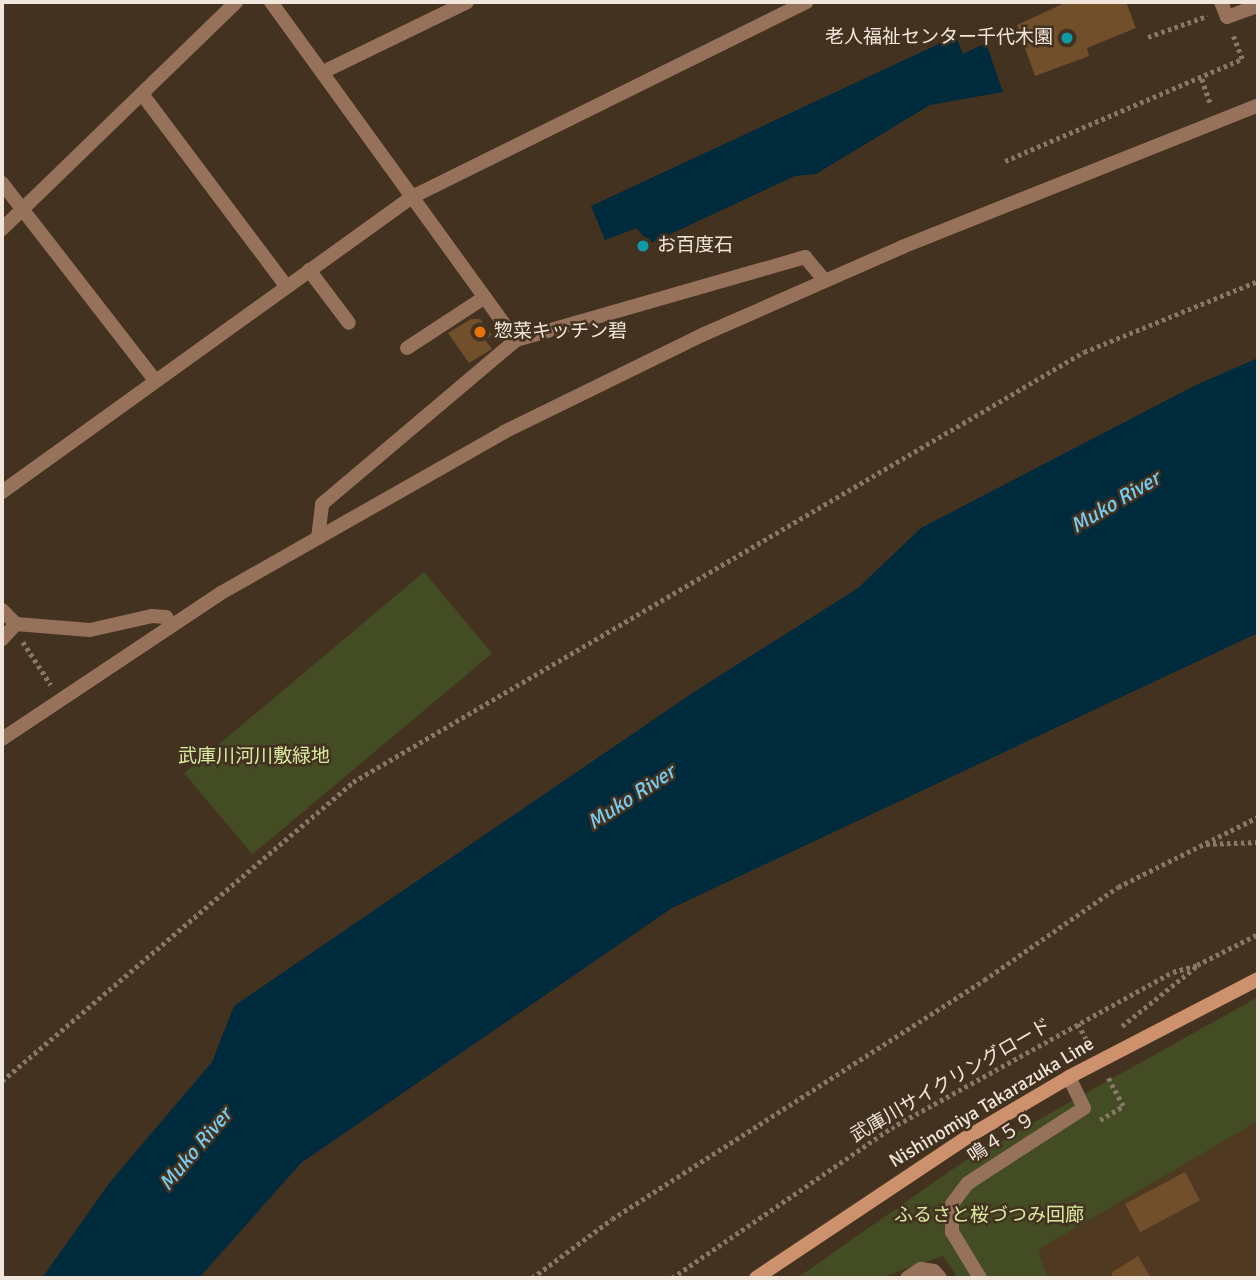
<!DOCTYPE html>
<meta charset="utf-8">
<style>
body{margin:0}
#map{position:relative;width:1260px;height:1280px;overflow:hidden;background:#443220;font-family:Signika,"Noto Sans JP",sans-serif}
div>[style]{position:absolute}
.built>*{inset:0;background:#503921}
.green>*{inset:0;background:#434c22;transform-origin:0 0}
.water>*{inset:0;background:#002b3c}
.building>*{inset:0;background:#714f2b;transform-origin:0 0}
.path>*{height:4.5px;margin-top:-2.25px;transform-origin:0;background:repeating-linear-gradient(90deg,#877869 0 3.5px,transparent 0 7px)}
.pedestrian>*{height:14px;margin:-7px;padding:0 7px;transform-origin:7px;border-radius:7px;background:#97725b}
.minor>*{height:14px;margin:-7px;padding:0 7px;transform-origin:7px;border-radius:7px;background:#97725b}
.tertiary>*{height:14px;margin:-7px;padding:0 7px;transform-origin:7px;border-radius:7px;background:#97725b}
.secondary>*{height:14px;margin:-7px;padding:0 7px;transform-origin:7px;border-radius:7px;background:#cd926d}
.dots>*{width:19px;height:19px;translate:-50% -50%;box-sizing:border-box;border:4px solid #443220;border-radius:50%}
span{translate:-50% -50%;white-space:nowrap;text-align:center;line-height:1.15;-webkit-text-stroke:5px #443220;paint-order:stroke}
.poi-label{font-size:19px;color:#f1e6db}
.right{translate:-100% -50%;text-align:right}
.left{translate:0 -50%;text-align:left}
.park-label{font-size:19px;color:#d9eba1}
.street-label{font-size:19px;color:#f1e6db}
.water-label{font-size:21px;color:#76ccf1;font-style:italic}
.frame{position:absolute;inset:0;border:4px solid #f1e6db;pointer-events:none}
</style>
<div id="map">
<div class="built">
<div style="clip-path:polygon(1258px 1121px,1258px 1278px,1048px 1278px,1038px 1250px)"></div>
</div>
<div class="green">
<div style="left:424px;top:572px;width:106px;height:313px;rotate:50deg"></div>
<div style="clip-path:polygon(1258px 997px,1258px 1121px,1038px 1250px,1048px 1278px,958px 1278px,943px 1256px,880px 1278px,797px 1278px,963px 1162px)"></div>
</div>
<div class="water">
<div style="clip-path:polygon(956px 36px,963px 54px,986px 43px,1003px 92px,930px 105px,816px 174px,795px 176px,649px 244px,637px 228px,605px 240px,591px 206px)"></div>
<div style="clip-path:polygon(1258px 358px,1258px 633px,672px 908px,301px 1163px,199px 1278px,42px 1278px,110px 1182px,212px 1062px,234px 1006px,694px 692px,858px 588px,921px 528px,1196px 385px)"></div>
</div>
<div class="building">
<div style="clip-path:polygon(1067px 2px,1126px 2px,1136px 28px,1087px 48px,1089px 56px,1035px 76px,1017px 25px)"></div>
<div style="clip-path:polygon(471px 319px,480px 319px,492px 335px,485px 340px,492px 349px,469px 363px,448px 333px)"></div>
<div style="left:1185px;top:1172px;width:32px;height:68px;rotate:62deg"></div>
<div style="clip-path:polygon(1138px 1256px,1151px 1278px,1114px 1278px,1111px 1273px)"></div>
</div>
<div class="path">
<div style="left:1148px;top:37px;width:63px;rotate:-19.6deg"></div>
<div style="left:1202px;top:79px;width:28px;rotate:71deg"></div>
<div style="left:1005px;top:161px;width:258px;rotate:-23.3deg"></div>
<div style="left:1242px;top:59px;width:26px;rotate:-111deg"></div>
<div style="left:23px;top:642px;width:51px;rotate:56.9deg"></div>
<div style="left:1206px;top:844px;width:52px;rotate:-2.2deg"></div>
<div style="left:1078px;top:1024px;width:26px;rotate:61deg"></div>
<div style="left:1122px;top:1026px;width:96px;rotate:-38.7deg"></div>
<div style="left:2px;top:1081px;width:461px;rotate:-40.4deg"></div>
<div style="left:353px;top:782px;width:848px;rotate:-30.47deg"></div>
<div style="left:1084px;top:352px;width:188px;rotate:-22.2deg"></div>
<div style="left:1100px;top:1120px;width:27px;rotate:-31deg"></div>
<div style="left:1123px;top:1106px;width:34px;rotate:-118deg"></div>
<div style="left:532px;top:1278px;width:99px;rotate:-36.4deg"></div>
<div style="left:612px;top:1219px;width:442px;rotate:-32.7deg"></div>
<div style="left:984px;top:980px;width:163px;rotate:-34.8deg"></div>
<div style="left:1118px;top:887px;width:157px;rotate:-26.6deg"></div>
<div style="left:672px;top:1278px;width:265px;rotate:-34.4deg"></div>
<div style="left:891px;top:1128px;width:322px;rotate:-29deg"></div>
<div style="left:1173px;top:972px;width:25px;rotate:-16deg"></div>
<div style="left:1197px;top:965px;width:68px;rotate:-26.9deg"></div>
</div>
<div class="pedestrian">
<div style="left:318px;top:538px;width:34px;rotate:-83deg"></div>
<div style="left:322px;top:504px;width:254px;rotate:-40.2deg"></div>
</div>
<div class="minor">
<div style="left:1221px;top:2px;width:16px;rotate:68deg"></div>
<div style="left:1227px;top:17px;width:33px;rotate:-20deg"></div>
<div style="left:323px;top:72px;width:160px;rotate:-25.9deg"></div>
<div style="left:142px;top:94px;width:241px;rotate:53.1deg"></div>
<div style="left:2px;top:183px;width:249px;rotate:52.2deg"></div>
<div style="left:2px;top:229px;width:326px;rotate:-44.1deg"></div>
<div style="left:309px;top:270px;width:66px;rotate:53deg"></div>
<div style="left:516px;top:340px;width:301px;rotate:-16deg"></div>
<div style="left:805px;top:257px;width:31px;rotate:50deg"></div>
<div style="left:407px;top:348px;width:93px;rotate:-33.2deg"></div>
<div style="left:2px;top:492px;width:505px;rotate:-35.74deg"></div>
<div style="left:412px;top:197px;width:440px;rotate:-26.3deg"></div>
<div style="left:2px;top:610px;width:20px;rotate:45deg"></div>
<div style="left:16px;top:624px;width:21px;rotate:133deg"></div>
<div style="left:16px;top:624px;width:74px;rotate:4.6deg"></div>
<div style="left:90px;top:630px;width:64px;rotate:-12.7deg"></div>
<div style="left:152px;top:616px;width:14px;rotate:4deg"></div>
<div style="left:166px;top:617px;width:10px;rotate:61deg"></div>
<div style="left:2px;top:739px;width:263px;rotate:-33.7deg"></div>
<div style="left:221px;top:593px;width:326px;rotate:-29.6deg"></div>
<div style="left:504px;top:432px;width:220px;rotate:-26.1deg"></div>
<div style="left:702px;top:335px;width:219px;rotate:-23.7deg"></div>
<div style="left:902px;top:247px;width:383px;rotate:-21.7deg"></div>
<div style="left:907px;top:1278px;width:17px;rotate:-33deg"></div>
<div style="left:921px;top:1269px;width:13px;rotate:9deg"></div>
<div style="left:934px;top:1271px;width:9px;rotate:49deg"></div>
<div style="left:980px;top:1278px;width:54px;rotate:-121.3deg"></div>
<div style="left:952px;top:1232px;width:28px;rotate:-90deg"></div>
<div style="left:952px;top:1204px;width:26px;rotate:-53deg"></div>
<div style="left:968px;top:1183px;width:138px;rotate:-32.9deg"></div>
<div style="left:1084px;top:1108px;width:34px;rotate:-116deg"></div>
</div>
<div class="tertiary">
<div style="left:271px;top:2px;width:417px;rotate:54.1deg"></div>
</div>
<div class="secondary">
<div style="left:756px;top:1278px;width:252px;rotate:-33.7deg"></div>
<div style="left:966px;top:1138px;width:120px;rotate:-30.6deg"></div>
<div style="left:1069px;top:1077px;width:213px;rotate:-27.4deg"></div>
</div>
<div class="dots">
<div style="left:1067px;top:38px;background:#0f9aa8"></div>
<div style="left:643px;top:246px;background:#0f9aa8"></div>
<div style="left:480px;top:332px;background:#e8710a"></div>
</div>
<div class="poi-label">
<span class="right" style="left:1053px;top:38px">老人福祉センター千代木園</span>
<span class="left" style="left:657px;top:246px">お百度石</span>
<span class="left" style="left:494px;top:332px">惣菜キッチン碧</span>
</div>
<div class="park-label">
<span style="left:254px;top:757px">武庫川河川敷緑地</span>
<span style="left:989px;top:1216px">ふるさと桜づつみ回廊</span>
</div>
<div class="street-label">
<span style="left:951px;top:1081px;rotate:-30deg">武庫川サイクリングロード</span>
<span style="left:992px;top:1103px;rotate:-31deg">Nishinomiya Takarazuka Line</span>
<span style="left:1002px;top:1138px;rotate:-33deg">鳴４５９</span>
</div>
<div class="water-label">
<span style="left:1115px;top:502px;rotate:-31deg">Muko River</span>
<span style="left:631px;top:797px;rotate:-33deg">Muko River</span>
<span style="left:195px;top:1149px;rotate:-50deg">Muko River</span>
</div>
<div class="frame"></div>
</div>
